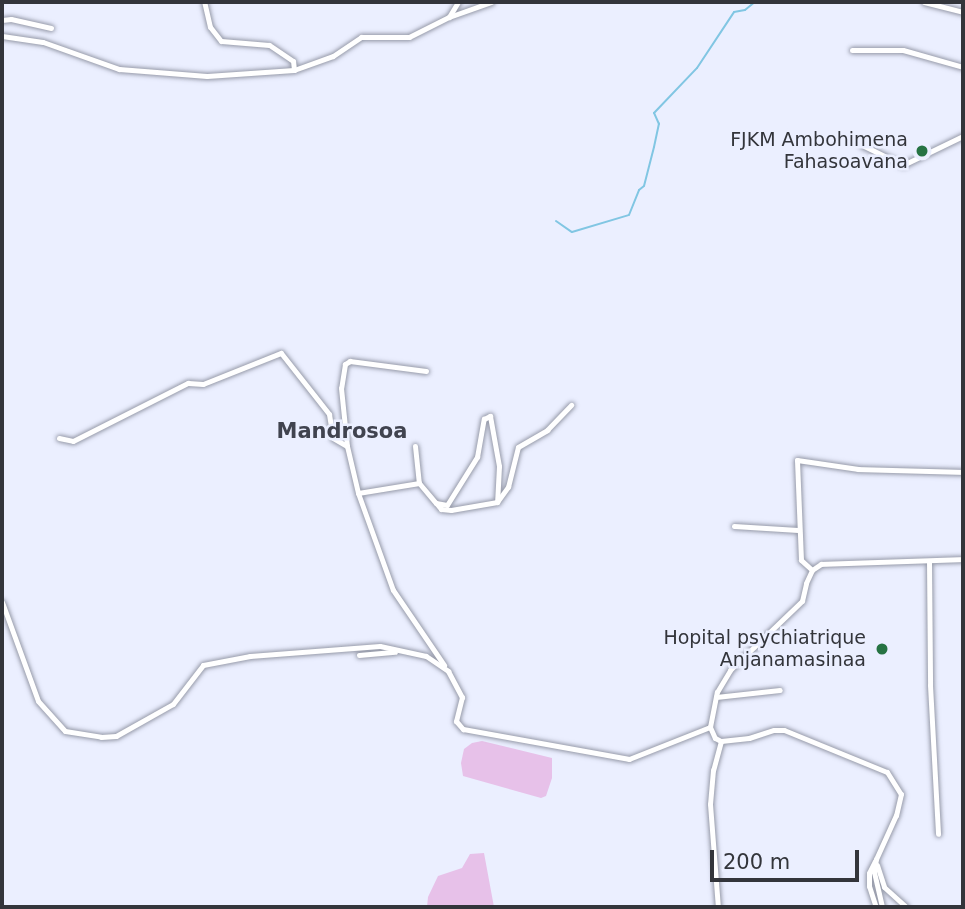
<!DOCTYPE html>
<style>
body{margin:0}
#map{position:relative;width:965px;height:909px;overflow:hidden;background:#ebefff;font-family:"DejaVu Sans",sans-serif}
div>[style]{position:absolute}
.green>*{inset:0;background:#e7c1e9}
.stream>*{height:2px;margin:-1px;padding:0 1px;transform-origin:1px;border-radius:1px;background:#81c6e3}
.roads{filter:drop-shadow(0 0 2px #979baa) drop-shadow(0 0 2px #979baa)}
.street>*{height:5px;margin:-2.5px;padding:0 2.5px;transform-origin:2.5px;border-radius:2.5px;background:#fff}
.dots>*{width:19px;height:19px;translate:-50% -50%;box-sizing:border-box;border:4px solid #ebefff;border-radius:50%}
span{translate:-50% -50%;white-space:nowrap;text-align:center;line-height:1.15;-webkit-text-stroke:5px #ebefff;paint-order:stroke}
.poi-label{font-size:19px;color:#33353b}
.right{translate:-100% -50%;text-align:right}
.neighbourhood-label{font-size:21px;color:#40434f;font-weight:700}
.frame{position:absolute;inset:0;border:4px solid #33353b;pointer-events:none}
.scale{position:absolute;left:710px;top:850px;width:149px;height:32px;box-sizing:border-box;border:4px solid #33353b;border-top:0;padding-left:9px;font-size:21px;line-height:24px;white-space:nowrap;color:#33353b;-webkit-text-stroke:5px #ebefff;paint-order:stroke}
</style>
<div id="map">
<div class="green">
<div style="clip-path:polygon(482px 741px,552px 758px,552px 778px,546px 796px,541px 798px,463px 776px,461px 763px,464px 749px,472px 743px)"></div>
<div style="clip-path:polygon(484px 853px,494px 907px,427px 907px,428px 897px,438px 876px,462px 868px,470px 854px)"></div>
</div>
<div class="stream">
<div style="left:556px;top:221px;width:19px;rotate:35deg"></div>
<div style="left:572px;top:232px;width:59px;rotate:-16.6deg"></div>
<div style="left:629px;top:215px;width:27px;rotate:-68deg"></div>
<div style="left:639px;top:190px;width:6px;rotate:-39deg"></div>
<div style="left:644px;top:186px;width:40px;rotate:-75.6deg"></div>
<div style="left:654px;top:147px;width:24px;rotate:-78deg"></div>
<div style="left:659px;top:124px;width:12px;rotate:-114deg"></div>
<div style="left:654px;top:113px;width:62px;rotate:-46.3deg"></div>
<div style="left:697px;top:68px;width:67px;rotate:-56.5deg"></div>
<div style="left:734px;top:12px;width:11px;rotate:-10deg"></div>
<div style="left:745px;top:10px;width:13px;rotate:-39deg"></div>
</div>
<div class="roads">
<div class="street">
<div style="left:924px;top:2px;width:40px;rotate:14.4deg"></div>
<div style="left:449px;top:17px;width:17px;rotate:-59deg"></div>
<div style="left:2px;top:20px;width:9px;rotate:-6deg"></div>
<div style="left:11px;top:19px;width:41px;rotate:12.7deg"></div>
<div style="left:2px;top:36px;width:41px;rotate:8.3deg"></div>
<div style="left:43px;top:42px;width:81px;rotate:19.6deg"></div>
<div style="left:119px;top:69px;width:88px;rotate:4.5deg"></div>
<div style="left:207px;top:76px;width:87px;rotate:-3.9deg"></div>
<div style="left:294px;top:70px;width:9px;rotate:-96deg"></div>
<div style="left:293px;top:61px;width:29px;rotate:-146deg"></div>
<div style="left:269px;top:45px;width:48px;rotate:-175.2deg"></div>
<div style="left:221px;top:41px;width:18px;rotate:-128deg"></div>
<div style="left:210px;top:27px;width:26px;rotate:-103deg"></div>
<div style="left:852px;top:50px;width:51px"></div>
<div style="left:903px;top:50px;width:62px;rotate:15.8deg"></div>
<div style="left:294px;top:70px;width:41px;rotate:-19.7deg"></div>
<div style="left:333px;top:56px;width:34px;rotate:-34deg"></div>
<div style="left:361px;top:37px;width:48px"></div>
<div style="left:409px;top:37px;width:45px;rotate:-26.6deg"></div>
<div style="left:449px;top:17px;width:45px;rotate:-19.7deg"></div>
<div style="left:862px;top:145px;width:46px;rotate:26deg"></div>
<div style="left:903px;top:165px;width:67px;rotate:-25.8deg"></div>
<div style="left:426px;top:371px;width:77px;rotate:-172.5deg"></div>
<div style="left:350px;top:361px;width:6px;rotate:149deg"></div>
<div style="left:345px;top:364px;width:24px;rotate:99deg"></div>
<div style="left:341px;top:388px;width:58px;rotate:84.1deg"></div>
<div style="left:347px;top:446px;width:48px;rotate:76.8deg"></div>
<div style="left:358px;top:493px;width:103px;rotate:70.2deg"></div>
<div style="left:393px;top:590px;width:91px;rotate:55.8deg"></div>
<div style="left:59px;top:438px;width:14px;rotate:12deg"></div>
<div style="left:73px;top:441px;width:129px;rotate:-26.8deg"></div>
<div style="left:188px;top:383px;width:15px;rotate:4deg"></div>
<div style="left:203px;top:384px;width:84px;rotate:-21.7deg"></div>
<div style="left:281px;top:353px;width:78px;rotate:51.8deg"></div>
<div style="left:329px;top:414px;width:24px;rotate:81deg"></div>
<div style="left:333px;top:438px;width:16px;rotate:30deg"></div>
<div style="left:415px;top:446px;width:37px;rotate:84deg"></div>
<div style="left:358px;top:493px;width:62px;rotate:-9.3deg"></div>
<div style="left:419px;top:483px;width:26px;rotate:50deg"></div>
<div style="left:436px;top:503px;width:11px;rotate:10deg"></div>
<div style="left:447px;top:505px;width:57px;rotate:-58deg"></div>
<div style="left:477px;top:457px;width:39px;rotate:-80deg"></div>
<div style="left:484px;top:419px;width:7px;rotate:-27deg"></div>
<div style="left:490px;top:416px;width:51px;rotate:79.8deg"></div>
<div style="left:499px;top:466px;width:36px;rotate:93deg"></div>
<div style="left:497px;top:502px;width:19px;rotate:-54deg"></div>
<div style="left:508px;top:487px;width:41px;rotate:-76deg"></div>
<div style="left:518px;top:447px;width:34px;rotate:-30deg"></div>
<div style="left:547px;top:430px;width:35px;rotate:-46deg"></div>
<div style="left:436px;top:503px;width:8px;rotate:50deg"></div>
<div style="left:441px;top:509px;width:10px;rotate:6deg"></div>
<div style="left:451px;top:510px;width:47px;rotate:-9.9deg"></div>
<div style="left:734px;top:526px;width:64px;rotate:3.6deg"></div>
<div style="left:929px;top:561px;width:124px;rotate:89.5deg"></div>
<div style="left:930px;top:685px;width:149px;rotate:86.9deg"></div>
<div style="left:812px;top:570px;width:15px;rotate:-138deg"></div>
<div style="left:801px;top:560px;width:100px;rotate:-92.3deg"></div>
<div style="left:797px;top:460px;width:62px;rotate:8.4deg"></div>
<div style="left:858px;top:469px;width:105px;rotate:1.6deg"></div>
<div style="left:2px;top:602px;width:105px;rotate:70deg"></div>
<div style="left:38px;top:701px;width:40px;rotate:48deg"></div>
<div style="left:65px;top:731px;width:36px;rotate:9deg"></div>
<div style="left:101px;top:737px;width:15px;rotate:-4deg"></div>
<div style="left:116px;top:736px;width:65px;rotate:-29.3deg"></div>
<div style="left:173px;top:704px;width:49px;rotate:-52.4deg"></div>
<div style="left:203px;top:665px;width:48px;rotate:-10.8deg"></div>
<div style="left:250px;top:656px;width:130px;rotate:-4.4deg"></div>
<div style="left:380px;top:646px;width:47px;rotate:12.3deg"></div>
<div style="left:426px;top:656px;width:27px;rotate:34deg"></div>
<div style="left:448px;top:671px;width:30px;rotate:62deg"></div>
<div style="left:462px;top:697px;width:25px;rotate:104deg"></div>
<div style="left:456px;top:721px;width:11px;rotate:49deg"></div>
<div style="left:463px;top:729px;width:169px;rotate:10.2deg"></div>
<div style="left:629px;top:759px;width:87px;rotate:-21.6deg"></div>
<div style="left:710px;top:727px;width:36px;rotate:-79deg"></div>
<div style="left:717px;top:692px;width:26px;rotate:-59deg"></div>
<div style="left:730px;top:670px;width:100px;rotate:-43.8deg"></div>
<div style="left:802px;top:601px;width:18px;rotate:-77deg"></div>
<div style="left:806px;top:583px;width:14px;rotate:-65deg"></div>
<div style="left:812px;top:570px;width:11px;rotate:-34deg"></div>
<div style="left:821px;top:564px;width:142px;rotate:-2deg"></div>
<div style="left:359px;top:655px;width:36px;rotate:-5deg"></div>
<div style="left:716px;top:697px;width:64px;rotate:-6.2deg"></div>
<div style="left:710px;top:727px;width:12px;rotate:66deg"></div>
<div style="left:715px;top:738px;width:7px;rotate:27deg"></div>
<div style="left:721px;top:741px;width:30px;rotate:105deg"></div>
<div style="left:713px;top:770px;width:34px;rotate:95deg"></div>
<div style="left:710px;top:804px;width:103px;rotate:85.6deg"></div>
<div style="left:721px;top:741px;width:28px;rotate:-6deg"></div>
<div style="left:749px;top:738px;width:26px;rotate:-18deg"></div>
<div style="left:774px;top:730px;width:10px"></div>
<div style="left:784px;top:730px;width:111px;rotate:22.2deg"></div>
<div style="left:887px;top:772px;width:26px;rotate:58deg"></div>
<div style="left:901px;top:794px;width:22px;rotate:103deg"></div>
<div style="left:896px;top:815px;width:48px;rotate:114.4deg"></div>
<div style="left:876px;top:859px;width:13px;rotate:99deg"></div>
<div style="left:874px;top:872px;width:36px;rotate:77deg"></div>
<div style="left:875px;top:861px;width:13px;rotate:117deg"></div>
<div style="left:869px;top:873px;width:13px;rotate:90deg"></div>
<div style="left:869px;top:886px;width:22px;rotate:72deg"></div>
<div style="left:877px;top:865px;width:23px;rotate:72deg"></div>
<div style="left:884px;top:887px;width:30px;rotate:42deg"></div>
</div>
</div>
<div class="dots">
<div style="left:922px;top:151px;background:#267343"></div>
<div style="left:882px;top:649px;background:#267343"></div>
</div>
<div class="poi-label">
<span class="right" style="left:908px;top:151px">FJKM Ambohimena<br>Fahasoavana</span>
<span class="right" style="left:866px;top:649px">Hopital psychiatrique<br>Anjanamasinaa</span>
</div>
<div class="neighbourhood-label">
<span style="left:342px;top:431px">Mandrosoa</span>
</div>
<div class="frame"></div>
<div class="scale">200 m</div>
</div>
